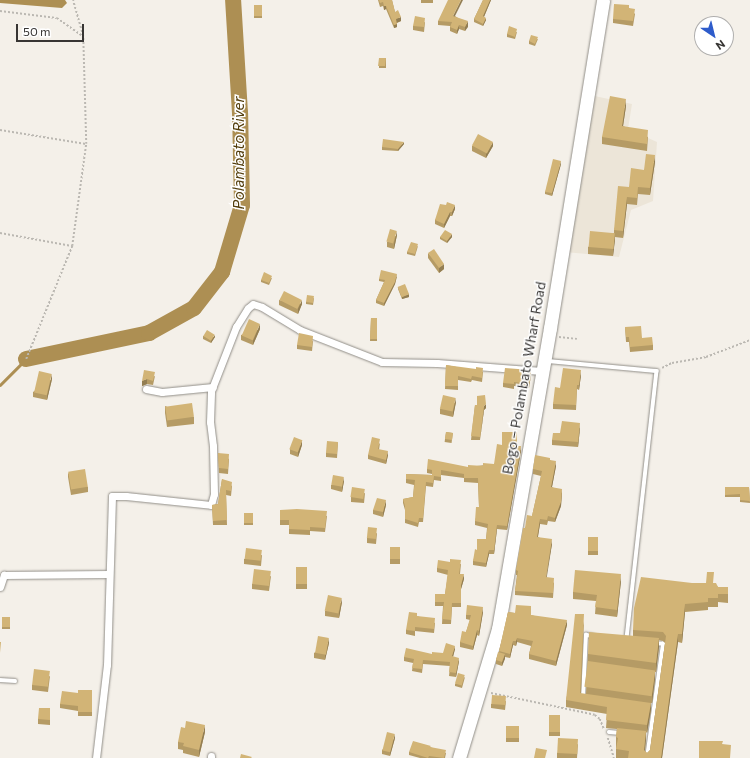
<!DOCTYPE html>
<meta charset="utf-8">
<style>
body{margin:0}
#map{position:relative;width:750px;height:758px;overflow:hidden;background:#f4f0e9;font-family:Commissioner,sans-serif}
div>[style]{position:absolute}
.built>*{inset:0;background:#ece5d8}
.water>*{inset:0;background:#ad8f53}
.stream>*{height:2.5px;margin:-1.25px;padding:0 1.25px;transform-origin:1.25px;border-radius:1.25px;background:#ad8f53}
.river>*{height:16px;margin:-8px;padding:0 8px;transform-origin:8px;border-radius:8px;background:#ad8f53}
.path>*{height:1.5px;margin-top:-0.75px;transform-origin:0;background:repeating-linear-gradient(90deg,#bbb8b2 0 2px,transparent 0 4px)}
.roads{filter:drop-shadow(0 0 1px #918e88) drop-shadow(0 0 1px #918e88)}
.lane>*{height:3.5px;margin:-1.75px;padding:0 1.75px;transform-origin:1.75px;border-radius:1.75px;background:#fff}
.street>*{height:7px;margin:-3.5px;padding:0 3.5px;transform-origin:3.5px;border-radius:3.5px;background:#fff}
.highway>*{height:13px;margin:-6.5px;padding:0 6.5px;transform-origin:6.5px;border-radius:6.5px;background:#fff}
.wall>*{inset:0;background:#b59b65;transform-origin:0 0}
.shaded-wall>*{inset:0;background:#937e53}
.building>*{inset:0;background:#d2b476;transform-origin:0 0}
span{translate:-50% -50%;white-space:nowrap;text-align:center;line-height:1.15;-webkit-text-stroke:3px #fff;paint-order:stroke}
.street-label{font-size:14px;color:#373533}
.water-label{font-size:15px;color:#533e0d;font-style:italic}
.north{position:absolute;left:694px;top:16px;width:40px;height:40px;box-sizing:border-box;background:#fff;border:1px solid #afaead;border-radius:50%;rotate:145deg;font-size:11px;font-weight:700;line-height:16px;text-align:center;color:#373533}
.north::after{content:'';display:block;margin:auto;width:14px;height:18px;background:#2e5ccb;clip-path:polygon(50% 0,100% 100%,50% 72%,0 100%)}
.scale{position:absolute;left:16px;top:24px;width:68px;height:18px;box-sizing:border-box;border:2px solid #373533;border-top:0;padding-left:5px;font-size:12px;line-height:14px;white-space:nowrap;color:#373533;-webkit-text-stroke:3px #fff;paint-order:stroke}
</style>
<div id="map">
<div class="built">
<div style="clip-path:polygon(590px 95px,632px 104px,628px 129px,657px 142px,653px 201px,631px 210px,619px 257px,565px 252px)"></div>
</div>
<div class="water">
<div style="clip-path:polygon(0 0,65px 0,67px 3px,62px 8px,0 3px)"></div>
</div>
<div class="stream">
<div style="left:0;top:385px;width:37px;rotate:-45deg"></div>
</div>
<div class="river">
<div style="left:26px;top:359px;width:126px;rotate:-11.9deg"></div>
<div style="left:149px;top:333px;width:51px;rotate:-29.1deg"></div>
<div style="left:194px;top:308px;width:46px;rotate:-52.1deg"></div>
<div style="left:222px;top:272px;width:70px;rotate:-73.4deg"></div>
<div style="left:242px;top:205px;width:92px;rotate:-91.2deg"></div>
<div style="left:240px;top:113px;width:113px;rotate:-93.5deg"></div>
</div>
<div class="path">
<div style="left:0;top:11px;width:57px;rotate:7deg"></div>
<div style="left:57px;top:18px;width:32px;rotate:35deg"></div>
<div style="left:0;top:130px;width:87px;rotate:9.2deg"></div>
<div style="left:0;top:233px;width:73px;rotate:10.2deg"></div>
<div style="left:559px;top:337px;width:18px;rotate:6deg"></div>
<div style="left:26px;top:359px;width:122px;rotate:-67.8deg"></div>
<div style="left:72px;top:246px;width:103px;rotate:-82.2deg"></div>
<div style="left:86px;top:144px;width:108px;rotate:-91.6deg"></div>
<div style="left:83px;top:36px;width:37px;rotate:-106deg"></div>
<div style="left:662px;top:368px;width:11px;rotate:-27deg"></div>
<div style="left:672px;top:363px;width:35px;rotate:-10deg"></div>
<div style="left:706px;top:357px;width:47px;rotate:-21.1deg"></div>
<div style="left:491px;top:693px;width:106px;rotate:11.9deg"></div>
<div style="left:595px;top:715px;width:6px;rotate:39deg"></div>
<div style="left:600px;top:719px;width:11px;rotate:68deg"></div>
<div style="left:608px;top:738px;width:21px;rotate:73deg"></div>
</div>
<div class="roads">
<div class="lane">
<div style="left:547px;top:361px;width:110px;rotate:5.2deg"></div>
<div style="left:657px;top:371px;width:269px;rotate:96.4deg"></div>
<div style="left:0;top:680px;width:15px;rotate:4deg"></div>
<div style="left:583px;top:698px;width:63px;rotate:-87.3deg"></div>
<div style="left:586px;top:635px;width:7px;rotate:8deg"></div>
<div style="left:609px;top:732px;width:11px;rotate:5deg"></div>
<div style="left:647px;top:758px;width:115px;rotate:-82deg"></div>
<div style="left:663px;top:644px;width:8px;rotate:180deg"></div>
</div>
<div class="street">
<div style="left:146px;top:389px;width:16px;rotate:11deg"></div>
<div style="left:162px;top:392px;width:51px;rotate:-5.6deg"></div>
<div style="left:0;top:587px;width:13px;rotate:-72deg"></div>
<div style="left:4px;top:575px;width:105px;rotate:-0.5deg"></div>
<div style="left:96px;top:758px;width:94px;rotate:-83.3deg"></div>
<div style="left:107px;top:665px;width:169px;rotate:-88.3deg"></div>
<div style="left:112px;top:496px;width:14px"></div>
<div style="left:126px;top:496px;width:85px;rotate:6deg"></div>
<div style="left:211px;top:505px;width:11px;rotate:-75deg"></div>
<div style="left:214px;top:494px;width:48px;rotate:-91.2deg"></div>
<div style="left:213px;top:446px;width:24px;rotate:-97deg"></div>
<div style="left:210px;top:422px;width:31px;rotate:-88deg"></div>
<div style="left:211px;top:391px;width:69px;rotate:-68.7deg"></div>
<div style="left:236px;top:327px;width:22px;rotate:-58deg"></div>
<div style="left:248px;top:308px;width:6px;rotate:-39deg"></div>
<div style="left:253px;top:304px;width:9px;rotate:18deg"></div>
<div style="left:262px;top:307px;width:44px;rotate:31.2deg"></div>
<div style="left:300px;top:330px;width:88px;rotate:21.3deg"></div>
<div style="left:382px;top:362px;width:55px;rotate:1deg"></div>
<div style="left:437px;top:363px;width:105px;rotate:4.4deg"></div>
<div style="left:211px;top:758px;width:2px;rotate:-90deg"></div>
</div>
<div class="highway">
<div style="left:459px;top:758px;width:135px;rotate:-73.2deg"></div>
<div style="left:498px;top:629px;width:305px;rotate:-80.2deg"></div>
<div style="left:550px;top:328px;width:332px;rotate:-80.8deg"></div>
</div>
</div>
<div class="wall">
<div style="clip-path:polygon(378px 0,392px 0,395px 12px,401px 21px,397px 23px,397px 27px,394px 28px,386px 9px,384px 10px,383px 6px,380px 7px)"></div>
<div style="left:421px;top:0;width:12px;height:3px"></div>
<div style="clip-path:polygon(483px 0,491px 0,484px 17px,486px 20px,483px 26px,474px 22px,474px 19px)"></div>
<div style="left:254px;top:5px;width:8px;height:13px"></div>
<div style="clip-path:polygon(629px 8px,635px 14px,633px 26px,613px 23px,613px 19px)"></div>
<div style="clip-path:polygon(455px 16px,468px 25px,465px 31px,459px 29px,457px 34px,450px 31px,450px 26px,438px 25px,438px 21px)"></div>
<div style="clip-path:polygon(425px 22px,424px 32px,413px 30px,413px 26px)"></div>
<div style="clip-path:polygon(517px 32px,515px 39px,507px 37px,507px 34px)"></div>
<div style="clip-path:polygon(538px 39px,535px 46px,529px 44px,529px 41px)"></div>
<div style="left:379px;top:58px;width:7px;height:10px"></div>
<div style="clip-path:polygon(626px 106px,623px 126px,648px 137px,647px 151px,602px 144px,602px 137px)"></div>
<div style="clip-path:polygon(404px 144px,398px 151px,382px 150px,382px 147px)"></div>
<div style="clip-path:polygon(472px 146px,493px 146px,486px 158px,472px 151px)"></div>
<div style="clip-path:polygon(655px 162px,650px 195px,638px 194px,637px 205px,627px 204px,623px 238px,615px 237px,613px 256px,588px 254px,588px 247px,614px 233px,614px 230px,629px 187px,644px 170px)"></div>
<div style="clip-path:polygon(561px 164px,552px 196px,545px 194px,545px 192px)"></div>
<div style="clip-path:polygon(446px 205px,455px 209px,452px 216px,450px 216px,444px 228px,435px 224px,435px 220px)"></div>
<div style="clip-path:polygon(397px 235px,394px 249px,387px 247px,387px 242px)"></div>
<div style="clip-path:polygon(440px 237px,452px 237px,447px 243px,440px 239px)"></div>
<div style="clip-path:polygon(418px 246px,415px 256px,407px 254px,407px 252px)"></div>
<div style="clip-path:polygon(428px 253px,444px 269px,439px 273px,428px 258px)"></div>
<div style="clip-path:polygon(397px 277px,395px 284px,384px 306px,376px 303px,376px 300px,384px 282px,379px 281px,379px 279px)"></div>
<div style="clip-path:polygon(272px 278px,269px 285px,261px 282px,261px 280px)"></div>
<div style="clip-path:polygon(398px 287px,409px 297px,402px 299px,398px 289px)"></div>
<div style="clip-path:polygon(314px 298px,313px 305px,306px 304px,306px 302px)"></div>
<div style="clip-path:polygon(279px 300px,302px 304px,298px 314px,279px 305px)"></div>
<div style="clip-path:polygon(371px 318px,377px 318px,377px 341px,370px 341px)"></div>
<div style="clip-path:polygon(625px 327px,642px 338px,653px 345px,653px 350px,630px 352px,629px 342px,626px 342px)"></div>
<div style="clip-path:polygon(260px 329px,253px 345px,241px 340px,241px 335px)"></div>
<div style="clip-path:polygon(203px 336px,215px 337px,211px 343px,203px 339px)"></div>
<div style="clip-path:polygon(313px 341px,312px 351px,297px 349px,297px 345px)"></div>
<div style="clip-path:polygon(446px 365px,483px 372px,482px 382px,472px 380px,471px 382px,458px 380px,458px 390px,445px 389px)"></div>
<div style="clip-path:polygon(531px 375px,529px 388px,514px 386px,514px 389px,503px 387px,503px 383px)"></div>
<div style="clip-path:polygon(581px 375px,579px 390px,577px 389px,576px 410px,553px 409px,553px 404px,560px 388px)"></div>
<div style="clip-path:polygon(155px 376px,153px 385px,147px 384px,142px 386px,142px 381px)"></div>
<div style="clip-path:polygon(52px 379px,47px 400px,33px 397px,33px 392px)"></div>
<div style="clip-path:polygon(456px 402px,453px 417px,440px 414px,440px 409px)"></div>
<div style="clip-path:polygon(475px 405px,486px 408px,484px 410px,480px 440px,471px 440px)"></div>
<div style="clip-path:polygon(165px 406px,194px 417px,194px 424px,167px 427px,165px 413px)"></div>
<div style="clip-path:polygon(580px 428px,578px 447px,552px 445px,552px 440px,560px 433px)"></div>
<div style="left:446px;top:432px;width:7px;height:10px;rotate:8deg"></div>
<div style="clip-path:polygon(338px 442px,337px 458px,326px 457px,326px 453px)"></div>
<div style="clip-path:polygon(380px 443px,379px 450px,388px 455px,386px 464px,368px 459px,368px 455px)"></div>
<div style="clip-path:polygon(302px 445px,298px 457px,290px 454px,290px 449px)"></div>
<div style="clip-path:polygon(517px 446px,521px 451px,507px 530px,497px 529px,494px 554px,489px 554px,486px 567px,473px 565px,473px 561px,477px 550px,486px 539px,487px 528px,475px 525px,475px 521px,479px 507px,478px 483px,464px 482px,464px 478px,441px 475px,441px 481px,434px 480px,433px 487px,426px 486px,423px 522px,419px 522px,418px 527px,405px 523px,405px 510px,403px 503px,403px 499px,413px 497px,414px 485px,406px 483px,406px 474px,432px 475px,432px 474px,427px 473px,427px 469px,468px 467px,494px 464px)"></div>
<div style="clip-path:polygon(218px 453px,229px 459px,228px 474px,219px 473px)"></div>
<div style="clip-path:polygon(550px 460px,556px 466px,552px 487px,562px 493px,561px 506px,555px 522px,548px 521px,547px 525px,540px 524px,538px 537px,552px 544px,546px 577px,554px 583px,553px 598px,515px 595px,515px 591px,517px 575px,516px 575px,516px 570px,525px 528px,532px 516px,541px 476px,533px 474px,533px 469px)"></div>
<div style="clip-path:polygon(68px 473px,88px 487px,88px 492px,71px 495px,68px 477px)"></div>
<div style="clip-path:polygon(222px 479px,232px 486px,231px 496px,226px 495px,227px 525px,213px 525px,212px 505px,218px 504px)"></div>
<div style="clip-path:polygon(344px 481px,342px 492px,331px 489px,331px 485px)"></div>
<div style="clip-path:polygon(725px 487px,749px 487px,750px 503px,740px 502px,740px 497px,725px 497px)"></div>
<div style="clip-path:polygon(365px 493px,364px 503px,351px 502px,351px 497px)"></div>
<div style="clip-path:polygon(386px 505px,383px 517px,373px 514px,373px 510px)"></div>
<div style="clip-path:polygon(280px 510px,327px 516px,325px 532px,310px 531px,310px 535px,289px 534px,289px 525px,280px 525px)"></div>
<div style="left:244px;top:513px;width:9px;height:12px"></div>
<div style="clip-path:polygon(377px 533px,376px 544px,367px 543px,367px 538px)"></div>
<div style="left:588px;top:537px;width:10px;height:18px"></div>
<div style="left:390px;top:547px;width:10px;height:17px"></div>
<div style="clip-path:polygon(262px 555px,261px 566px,244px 564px,244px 559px)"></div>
<div style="clip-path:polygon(461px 564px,460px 574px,464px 579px,461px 589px,461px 607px,452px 607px,451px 624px,442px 624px,443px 606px,435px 606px,435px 602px,445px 594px,448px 575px,437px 572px,437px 568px)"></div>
<div style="left:296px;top:567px;width:11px;height:22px"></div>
<div style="clip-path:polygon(271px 576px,269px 591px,252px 589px,252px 584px)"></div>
<div style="clip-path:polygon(621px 581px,617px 617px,595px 614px,596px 601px,573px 599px,573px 592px)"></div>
<div style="clip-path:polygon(evenodd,692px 583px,714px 583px,718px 587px,728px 587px,728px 603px,718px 602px,718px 607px,708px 607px,708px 610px,685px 612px,682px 643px,678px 642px,662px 758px,616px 758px,616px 737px,617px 729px,606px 728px,607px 714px,566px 707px,566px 700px,584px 621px,581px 694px,586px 694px,588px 654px,633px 636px,633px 630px,692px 583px,659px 640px,663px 641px,665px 643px,650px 750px,647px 753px,645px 751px,646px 739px,646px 732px,647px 733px,651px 710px,651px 703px,652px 703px,655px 679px,655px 672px,656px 672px,659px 647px,659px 640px)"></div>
<div style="clip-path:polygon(342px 602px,339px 618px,325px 616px,325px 611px)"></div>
<div style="clip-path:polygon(483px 612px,479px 636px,477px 635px,473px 650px,460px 647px,460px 642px,466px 632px,470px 620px,466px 619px,466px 615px)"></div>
<div style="clip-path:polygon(508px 612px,515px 613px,531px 615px,567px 625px,556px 666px,529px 659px,529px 654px,531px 646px,517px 642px,516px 646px,513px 645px,510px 658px,505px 657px,502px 666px,496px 664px,496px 660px,499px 652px)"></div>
<div style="clip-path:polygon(417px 616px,435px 623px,434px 633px,415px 631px,415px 636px,406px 634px,406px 630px)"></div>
<div style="left:2px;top:617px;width:8px;height:12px"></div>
<div style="clip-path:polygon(329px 643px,325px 660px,314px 658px,314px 653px)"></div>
<div style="clip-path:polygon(455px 649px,453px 657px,459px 661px,456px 677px,449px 676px,450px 666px,423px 664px,422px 673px,412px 671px,413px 663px,404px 661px,404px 657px,432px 654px,443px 653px)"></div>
<div style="clip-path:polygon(50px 676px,48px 692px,32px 690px,32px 685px)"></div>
<div style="clip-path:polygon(465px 677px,462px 688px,455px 686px,455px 684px)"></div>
<div style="clip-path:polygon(92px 690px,92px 716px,78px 716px,78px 711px,60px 708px,60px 704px,78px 693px)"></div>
<div style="clip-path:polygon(506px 701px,505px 710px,491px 708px,491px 704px)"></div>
<div style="clip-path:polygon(50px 708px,50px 725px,38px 724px,38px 719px)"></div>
<div style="left:549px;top:715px;width:11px;height:21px"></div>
<div style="left:506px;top:726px;width:13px;height:16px"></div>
<div style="clip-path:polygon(205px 732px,199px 757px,183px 753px,183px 750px,178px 749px,178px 742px)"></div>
<div style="clip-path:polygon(395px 738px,390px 756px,382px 754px,382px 750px)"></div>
<div style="clip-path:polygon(578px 744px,577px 758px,557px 758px,557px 753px)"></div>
<div style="clip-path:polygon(430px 747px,446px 753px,445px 758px,420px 758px,409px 755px,409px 752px)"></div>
</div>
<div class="shaded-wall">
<div style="clip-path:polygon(461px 0,463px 0,453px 20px,453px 16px)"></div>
<div style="clip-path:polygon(490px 0,491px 0,483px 19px,483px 16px)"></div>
<div style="clip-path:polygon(384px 6px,386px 6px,386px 9px,384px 10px)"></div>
<div style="clip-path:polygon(401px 17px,401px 21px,396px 23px,396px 19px)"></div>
<div style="clip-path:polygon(486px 18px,486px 20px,483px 26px,483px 24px)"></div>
<div style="clip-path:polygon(468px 21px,468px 27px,465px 31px,465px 27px)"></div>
<div style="clip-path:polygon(397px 24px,397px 27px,394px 28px,394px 25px)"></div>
<div style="clip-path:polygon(459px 25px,459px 29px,457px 34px,457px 30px)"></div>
<div style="clip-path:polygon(626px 99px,626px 106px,622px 133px,622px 126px)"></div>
<div style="clip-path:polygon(404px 142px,404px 144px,398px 151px,398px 149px)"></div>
<div style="clip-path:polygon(493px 142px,493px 146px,486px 158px,486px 154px)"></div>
<div style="clip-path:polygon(655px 155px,655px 162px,650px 195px,650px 188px)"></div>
<div style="clip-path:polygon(561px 161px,561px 164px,552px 196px,552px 193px)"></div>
<div style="clip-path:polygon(627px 197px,627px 204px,623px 238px,623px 231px)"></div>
<div style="clip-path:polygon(455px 205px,455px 209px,452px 216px,452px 212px)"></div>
<div style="clip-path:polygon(450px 212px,450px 216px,444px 228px,444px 224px)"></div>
<div style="clip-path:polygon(397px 231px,397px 235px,394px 249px,394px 244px)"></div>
<div style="clip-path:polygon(615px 233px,615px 240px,613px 256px,613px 249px)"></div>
<div style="clip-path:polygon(452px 234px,452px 237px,447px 243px,447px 241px)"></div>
<div style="clip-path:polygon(444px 264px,444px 269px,439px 273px,439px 268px)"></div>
<div style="clip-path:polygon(397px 274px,395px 284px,384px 306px,384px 303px)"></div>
<div style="clip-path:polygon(409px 294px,409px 297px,402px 299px,402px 297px)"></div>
<div style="clip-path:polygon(302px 300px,302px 304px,298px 314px,298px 309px)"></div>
<div style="clip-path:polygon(260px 324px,260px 329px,253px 345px,253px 341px)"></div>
<div style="clip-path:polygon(215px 335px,215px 337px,211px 343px,211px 341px)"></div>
<div style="clip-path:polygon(531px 370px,531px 375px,529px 388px,529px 384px)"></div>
<div style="clip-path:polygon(581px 370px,581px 375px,579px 390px,579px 385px)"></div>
<div style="clip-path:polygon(52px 374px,52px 379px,47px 400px,47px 396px)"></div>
<div style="clip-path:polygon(147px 379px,147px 384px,142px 386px,142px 381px)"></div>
<div style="clip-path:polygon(456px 398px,456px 402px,453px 417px,453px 412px)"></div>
<div style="clip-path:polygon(486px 404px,486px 408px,484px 410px,480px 440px,484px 406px)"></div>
<div style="clip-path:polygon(580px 423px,580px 428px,578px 447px,578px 442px)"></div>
<div style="clip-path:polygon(302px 440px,302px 445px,298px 457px,298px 452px)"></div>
<div style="clip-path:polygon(521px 446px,521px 451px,507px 530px,507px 526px)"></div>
<div style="clip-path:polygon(388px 451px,388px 455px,386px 464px,386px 460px)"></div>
<div style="clip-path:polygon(556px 461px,556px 466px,551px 492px,551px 487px)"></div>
<div style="clip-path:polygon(344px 477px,344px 481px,342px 492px,342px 487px)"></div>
<div style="clip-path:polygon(562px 489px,561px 506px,555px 522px,555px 518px)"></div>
<div style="clip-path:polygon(386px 500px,386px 505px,383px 517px,383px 512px)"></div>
<div style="clip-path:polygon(540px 519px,540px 524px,537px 541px,537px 537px)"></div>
<div style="clip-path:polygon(497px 525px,497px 529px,494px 554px,494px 550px)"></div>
<div style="clip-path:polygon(552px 539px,552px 544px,546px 582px,546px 577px)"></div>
<div style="clip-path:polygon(489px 550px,489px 554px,486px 567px,486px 563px)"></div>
<div style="clip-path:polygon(464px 574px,464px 579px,461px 589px,461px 585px)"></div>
<div style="clip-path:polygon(621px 574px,621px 581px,617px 617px,617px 610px)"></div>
<div style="clip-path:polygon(342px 598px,342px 602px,339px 618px,339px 613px)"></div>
<div style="clip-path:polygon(685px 604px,685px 612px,682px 643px,682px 634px)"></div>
<div style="clip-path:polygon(483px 607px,483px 612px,479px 636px,479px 631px)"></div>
<div style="clip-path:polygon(567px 620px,567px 625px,556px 666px,556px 661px)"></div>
<div style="clip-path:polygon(477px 630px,477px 635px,473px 650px,473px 646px)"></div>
<div style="clip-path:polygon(678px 634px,678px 642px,662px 758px,661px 758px)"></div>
<div style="clip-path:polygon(329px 638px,329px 643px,325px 660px,325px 656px)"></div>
<div style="clip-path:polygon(517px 638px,517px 642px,516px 646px,516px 641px)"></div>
<div style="clip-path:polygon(659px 638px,659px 647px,656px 672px,656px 663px)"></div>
<div style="clip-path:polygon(513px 641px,513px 645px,510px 658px,510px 654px)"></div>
<div style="clip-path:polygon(455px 646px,455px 649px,452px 660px,452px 656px)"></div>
<div style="clip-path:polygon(505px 654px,505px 659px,502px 666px,502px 662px)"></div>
<div style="clip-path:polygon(459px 658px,459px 661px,456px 677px,456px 673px)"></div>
<div style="clip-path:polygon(655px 670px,655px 679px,652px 703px,652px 694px)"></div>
<div style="clip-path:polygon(651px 703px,651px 710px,647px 733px,647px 725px)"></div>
<div style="clip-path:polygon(205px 725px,205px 732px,199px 757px,199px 750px)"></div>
<div style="clip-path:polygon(646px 731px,646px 739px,644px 758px,644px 750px)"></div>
<div style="clip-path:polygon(395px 734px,395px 738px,390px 756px,390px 752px)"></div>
</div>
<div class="building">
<div style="clip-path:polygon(379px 0,392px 0,395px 12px,398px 10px,401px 17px,396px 19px,397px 24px,394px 25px,386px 6px,384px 6px,383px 2px,380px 3px)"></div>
<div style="clip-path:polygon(448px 0,461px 0,453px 16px,468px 21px,465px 27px,459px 25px,457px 30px,450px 27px,452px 22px,438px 21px)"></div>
<div style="clip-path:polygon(483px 0,490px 0,483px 16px,486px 18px,483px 24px,474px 19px)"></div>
<div style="clip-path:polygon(614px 4px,629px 5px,629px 8px,635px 9px,633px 21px,613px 19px)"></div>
<div style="left:254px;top:5px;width:8px;height:11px"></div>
<div style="clip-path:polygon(415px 16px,425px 18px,424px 27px,413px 26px)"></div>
<div style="clip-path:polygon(509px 26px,517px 29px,515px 37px,507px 34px)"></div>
<div style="clip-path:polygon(531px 35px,538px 37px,535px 44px,529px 41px)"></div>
<div style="clip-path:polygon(379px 58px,386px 58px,385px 66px,378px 66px)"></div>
<div style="clip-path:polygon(610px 96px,626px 99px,622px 126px,648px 130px,647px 144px,602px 137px)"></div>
<div style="left:478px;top:134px;width:17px;height:13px;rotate:28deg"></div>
<div style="clip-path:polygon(383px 139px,404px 142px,398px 149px,382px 147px)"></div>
<div style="clip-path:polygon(646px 154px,655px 155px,650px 188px,638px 187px,637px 198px,627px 197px,623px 231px,614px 230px,618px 186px,629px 187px,631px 168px,644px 170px)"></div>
<div style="clip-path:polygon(553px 159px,561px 161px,552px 193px,545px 192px)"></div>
<div style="clip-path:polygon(447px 202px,455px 205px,452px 212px,450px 212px,444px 224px,435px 220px,440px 204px,446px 205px)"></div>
<div style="left:390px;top:229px;width:7px;height:13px;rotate:16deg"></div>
<div style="clip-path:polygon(445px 230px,452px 234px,447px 241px,440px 237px)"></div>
<div style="left:590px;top:231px;width:25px;height:16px;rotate:5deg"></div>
<div style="clip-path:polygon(411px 242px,418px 244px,415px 254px,407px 252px)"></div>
<div style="clip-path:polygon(434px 249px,444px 264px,439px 268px,428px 253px)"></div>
<div style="clip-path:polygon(381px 270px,397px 274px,395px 282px,384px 303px,376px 300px,385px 280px,379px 279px)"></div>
<div style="clip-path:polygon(264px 272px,272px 276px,269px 283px,261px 280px)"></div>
<div style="left:405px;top:284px;width:11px;height:8px;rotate:68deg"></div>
<div style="left:284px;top:291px;width:20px;height:10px;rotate:27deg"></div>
<div style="left:307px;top:295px;width:7px;height:7px;rotate:8deg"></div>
<div style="clip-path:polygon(371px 318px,377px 318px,377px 339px,370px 339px)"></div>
<div style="left:249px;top:319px;width:12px;height:18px;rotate:24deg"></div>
<div style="clip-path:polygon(641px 326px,642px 338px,652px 337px,653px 345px,630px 347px,629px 337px,626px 337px,625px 327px)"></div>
<div style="left:207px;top:330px;width:9px;height:7px;rotate:32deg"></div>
<div style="clip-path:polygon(299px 333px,313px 336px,312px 347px,297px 345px)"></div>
<div style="clip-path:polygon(446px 365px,476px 369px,476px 367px,483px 368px,482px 378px,472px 376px,471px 379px,458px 376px,458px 386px,445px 386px)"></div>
<div style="clip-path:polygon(505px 368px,531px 370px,529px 384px,514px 382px,514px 384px,503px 383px)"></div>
<div style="clip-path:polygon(563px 368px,581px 370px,579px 385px,577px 385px,576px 405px,553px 404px,555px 387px,560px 388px)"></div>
<div style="clip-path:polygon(144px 370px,155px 372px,153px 381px,147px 379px,142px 381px)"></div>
<div style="left:39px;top:371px;width:13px;height:22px;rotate:13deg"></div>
<div style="left:443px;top:395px;width:13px;height:14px;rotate:13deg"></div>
<div style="clip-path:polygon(485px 395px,486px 404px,484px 406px,480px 437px,471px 436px,475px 405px,477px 405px,477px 396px)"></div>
<div style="left:192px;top:403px;width:14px;height:27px;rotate:82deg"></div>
<div style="clip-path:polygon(562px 421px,580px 423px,578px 442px,552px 440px,553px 433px,560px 433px)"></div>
<div style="left:446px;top:432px;width:7px;height:7px;rotate:8deg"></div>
<div style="clip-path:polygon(502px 432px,517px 432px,517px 446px,521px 446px,507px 526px,497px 525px,494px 550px,489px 550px,486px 563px,473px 561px,475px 549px,477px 550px,477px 539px,486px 539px,488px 524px,475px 521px,476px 507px,479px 507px,478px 478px,464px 478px,464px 474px,441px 470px,441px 477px,434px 476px,433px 483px,426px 482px,423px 518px,419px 518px,418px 523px,405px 519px,405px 506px,403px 499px,413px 497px,415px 480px,406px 479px,406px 474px,432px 475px,432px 470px,427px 469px,428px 459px,468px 467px,468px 465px,483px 466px,483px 463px,494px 464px,497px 444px,502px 445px)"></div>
<div style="left:294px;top:437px;width:9px;height:13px;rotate:21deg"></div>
<div style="clip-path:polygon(372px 437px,380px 439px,378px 449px,388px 451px,386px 460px,368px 455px)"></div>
<div style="left:327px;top:441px;width:11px;height:12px;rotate:5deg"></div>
<div style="clip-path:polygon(218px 453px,229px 454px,228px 469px,219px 468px)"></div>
<div style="clip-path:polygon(535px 455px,550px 458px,550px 460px,556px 461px,551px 487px,562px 489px,561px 502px,555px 518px,548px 516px,547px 520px,540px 519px,537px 537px,552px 539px,546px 577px,554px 578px,553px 593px,515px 591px,518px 571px,516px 570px,523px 528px,525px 528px,527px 515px,532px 516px,542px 471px,533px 469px)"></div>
<div style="left:85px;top:469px;width:18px;height:17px;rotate:81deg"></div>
<div style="left:333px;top:475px;width:11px;height:10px;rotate:10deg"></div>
<div style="clip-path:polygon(222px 479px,232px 482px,231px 491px,226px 490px,227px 520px,213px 521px,212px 505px,218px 504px)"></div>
<div style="left:352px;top:487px;width:13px;height:10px;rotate:9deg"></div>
<div style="clip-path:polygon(725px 487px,749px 487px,750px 501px,740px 500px,740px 494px,725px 495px)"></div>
<div style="clip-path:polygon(377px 498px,386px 500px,383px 512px,373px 510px)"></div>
<div style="clip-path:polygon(297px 509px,327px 511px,325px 528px,310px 527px,310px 530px,289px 529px,289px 520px,280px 520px,280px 510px)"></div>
<div style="left:244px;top:513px;width:9px;height:10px"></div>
<div style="left:368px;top:527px;width:9px;height:11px;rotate:6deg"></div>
<div style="left:588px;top:537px;width:10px;height:14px"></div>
<div style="left:390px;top:547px;width:10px;height:12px"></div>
<div style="left:246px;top:548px;width:16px;height:11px;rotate:7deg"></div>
<div style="clip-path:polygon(450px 559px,461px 560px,459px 574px,464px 574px,461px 585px,461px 603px,452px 603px,451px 620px,442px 619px,444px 602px,435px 602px,435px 594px,445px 594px,448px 570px,437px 568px,438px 560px,450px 562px)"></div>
<div style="left:296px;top:567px;width:11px;height:17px"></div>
<div style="left:254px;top:569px;width:17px;height:15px;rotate:7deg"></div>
<div style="clip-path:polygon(575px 570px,621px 574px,617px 610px,595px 607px,597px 595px,573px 592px)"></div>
<div style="clip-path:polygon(707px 572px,714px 572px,713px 583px,716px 583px,718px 587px,728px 587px,728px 594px,718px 594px,718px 598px,708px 598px,708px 602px,685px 604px,682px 634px,678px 634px,661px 758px,628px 758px,629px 751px,616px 749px,618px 738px,616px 737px,617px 728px,646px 731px,644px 750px,647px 753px,650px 750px,666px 636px,663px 632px,633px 630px,634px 608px,641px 577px,692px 583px,706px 583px)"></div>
<div style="left:328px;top:595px;width:14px;height:16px;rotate:12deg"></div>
<div style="clip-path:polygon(467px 605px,483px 607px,479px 631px,477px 630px,473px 646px,460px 642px,462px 631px,466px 632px,471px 615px,466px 615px)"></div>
<div style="clip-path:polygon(516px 605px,531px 606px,531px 615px,567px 620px,556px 661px,529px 654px,533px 641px,517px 638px,516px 641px,513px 641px,510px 654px,499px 651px,508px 612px,515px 613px)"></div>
<div style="clip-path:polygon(409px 612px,417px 613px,417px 616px,435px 618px,434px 629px,415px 627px,415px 631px,406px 630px)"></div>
<div style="clip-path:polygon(575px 614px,584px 614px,580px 693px,651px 703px,647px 725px,606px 720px,607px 707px,566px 700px)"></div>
<div style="left:2px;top:617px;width:8px;height:10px"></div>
<div style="clip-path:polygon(589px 632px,659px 638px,656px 663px,588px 654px)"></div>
<div style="left:318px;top:636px;width:11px;height:17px;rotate:10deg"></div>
<div style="clip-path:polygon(0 642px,1px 642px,0 653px)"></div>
<div style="clip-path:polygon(446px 643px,455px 646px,452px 656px,459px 658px,456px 673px,449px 672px,450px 662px,423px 660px,422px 669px,412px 668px,414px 659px,404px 657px,406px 648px,432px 654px,432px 652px,443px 653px)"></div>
<div style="clip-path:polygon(498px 652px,505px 654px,502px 662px,496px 660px)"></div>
<div style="left:588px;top:661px;width:68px;height:26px;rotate:8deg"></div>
<div style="left:34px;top:669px;width:16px;height:16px;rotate:7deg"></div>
<div style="left:458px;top:673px;width:7px;height:11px;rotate:16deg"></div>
<div style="clip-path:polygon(78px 690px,92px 690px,92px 712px,78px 712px,78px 706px,60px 704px,62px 691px,78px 693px)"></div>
<div style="left:492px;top:695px;width:14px;height:9px;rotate:4deg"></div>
<div style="clip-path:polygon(39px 708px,50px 708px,50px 720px,38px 719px)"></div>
<div style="left:549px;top:715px;width:11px;height:17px"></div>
<div style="clip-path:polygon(186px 721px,205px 725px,199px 750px,183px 746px,184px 743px,178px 742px,181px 727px,185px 728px)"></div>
<div style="left:506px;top:726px;width:13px;height:12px"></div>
<div style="left:387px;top:732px;width:8px;height:19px;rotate:14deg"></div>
<div style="left:558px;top:738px;width:20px;height:15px;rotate:3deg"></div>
<div style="clip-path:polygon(413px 741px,431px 746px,430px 747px,446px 750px,444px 758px,429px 756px,428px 758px,409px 752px)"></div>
<div style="clip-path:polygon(699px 741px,723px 741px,722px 744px,731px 745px,730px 758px,699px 758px)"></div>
<div style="clip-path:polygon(536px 748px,547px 750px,545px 758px,534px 758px)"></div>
<div style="clip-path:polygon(241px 754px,252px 757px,251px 758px,240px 758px)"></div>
</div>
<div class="street-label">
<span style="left:524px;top:378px;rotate:-80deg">Bogo – Polambato Wharf Road</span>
</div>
<div class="water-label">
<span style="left:239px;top:153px;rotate:-90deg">Polambato River</span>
</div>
<div class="north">N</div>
<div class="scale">50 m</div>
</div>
